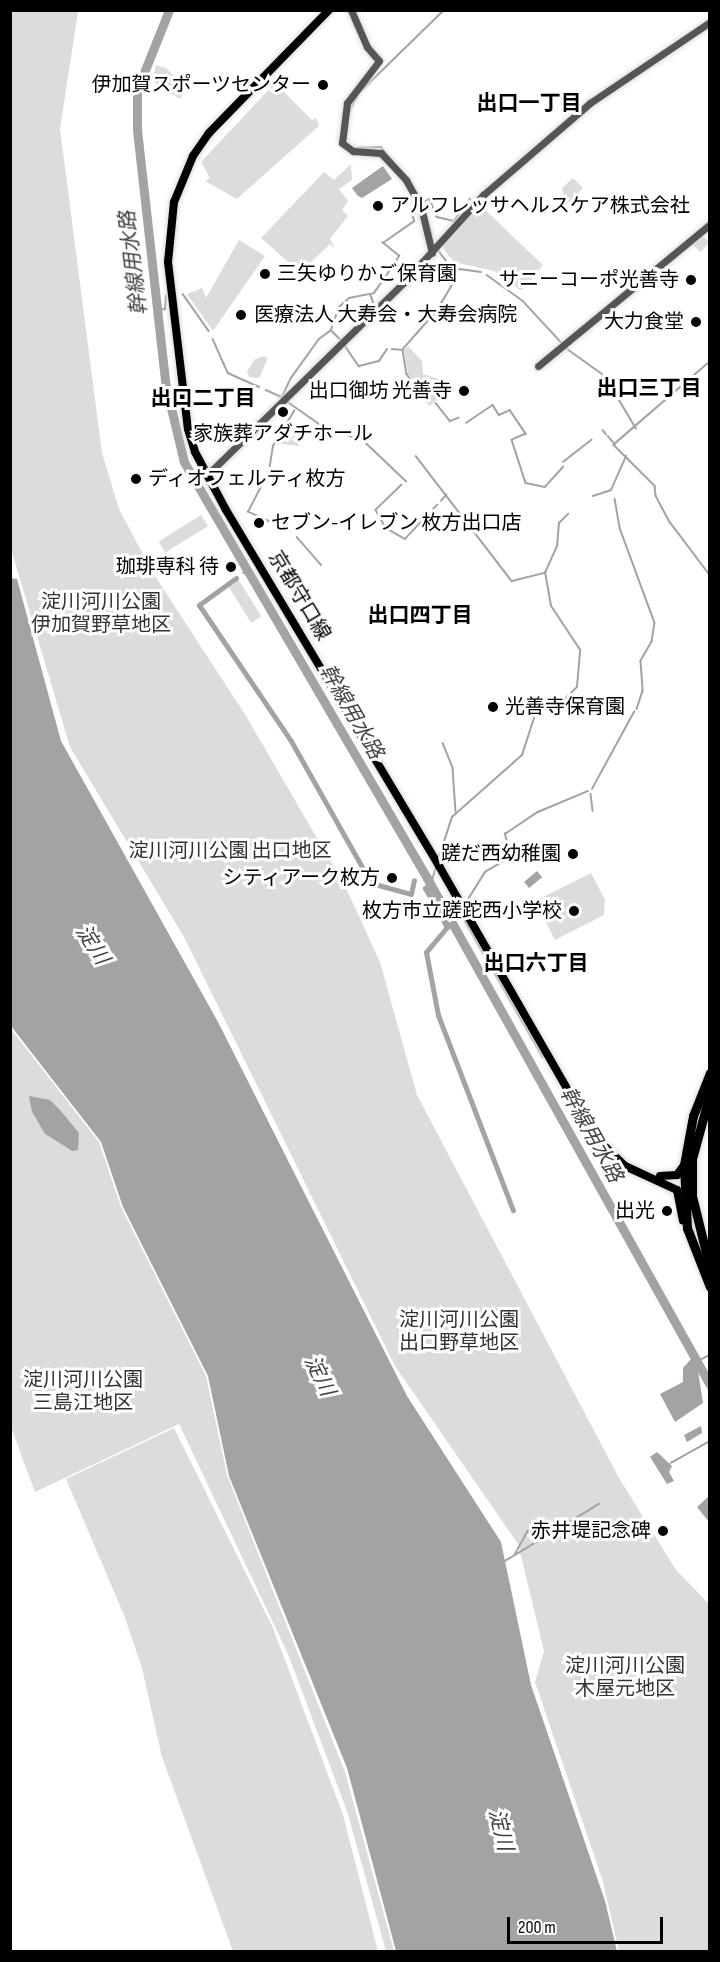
<!DOCTYPE html>
<meta charset="utf-8">
<style>
body{margin:0}
#map{position:relative;width:720px;height:1962px;overflow:hidden;background:#fff;font-family:"Sofia Sans Condensed","Noto Sans JP",sans-serif}
div>[style]{position:absolute}
.green>*{inset:0;background:#dcdcdc;transform-origin:0 0}
.water>*{inset:0;background:#a3a3a3;transform-origin:0 0}
.stream>*{height:1.5px;margin:-0.75px;padding:0 0.75px;transform-origin:0.75px;border-radius:0.75px;background:#a3a3a3}
.canal>*{height:5px;margin:-2.5px;padding:0 2.5px;transform-origin:2.5px;border-radius:2.5px;background:#a3a3a3}
.river>*{height:9px;margin:-4.5px;padding:0 4.5px;transform-origin:4.5px;border-radius:4.5px;background:#a3a3a3}
.roads{filter:drop-shadow(0 0 2px #dbdbdb) drop-shadow(0 0 2px #dbdbdb)}
.tertiary>*{height:7px;margin:-3.5px;padding:0 3.5px;transform-origin:3.5px;border-radius:3.5px;background:#555}
.primary>*{height:8px;margin:-4px;padding:0 4px;transform-origin:4px;border-radius:4px;background:#000}
.trunk>*{height:9px;margin:-4.5px;padding:0 4.5px;transform-origin:4.5px;border-radius:4.5px;background:#000}
.dots>*{width:16px;height:16px;translate:-50% -50%;box-sizing:border-box;border:3px solid #fff;border-radius:50%}
span{translate:-50% -50%;white-space:nowrap;text-align:center;line-height:1.15;-webkit-text-stroke:6px #fff;paint-order:stroke}
.poi-label{font-size:20px;color:#000}
.right{translate:-100% -50%;text-align:right}
.left{translate:0 -50%;text-align:left}
.street-label{font-size:20px;color:#000}
.park-label{font-size:20px;color:#333}
.neighbourhood-label{font-size:21px;color:#000;font-weight:700}
.water-label{font-size:21px;color:#444;font-style:italic}
.frame{position:absolute;inset:0;border:12px solid #000;pointer-events:none}
.scale{position:absolute;left:507px;top:1917px;width:156px;height:27px;box-sizing:border-box;border:3px solid #000;border-top:0;padding-left:8px;font-size:18px;line-height:21px;white-space:nowrap;color:#000;-webkit-text-stroke:4px #fff;paint-order:stroke}
</style>
<div id="map">
<div class="green">
<div style="clip-path:polygon(10px 11px,78px 11px,60px 129px,102px 453px,119px 509px,153px 573px,246px 716px,346px 888px,380px 962px,417px 1095px,619px 1478px,676px 1570px,709px 1604px,709px 1951px,619px 1951px,603px 1882px,535px 1682px,544px 1651px,518px 1544px,395px 1366px,184px 937px,70px 747px,11px 549px)"></div>
<div style="clip-path:polygon(156px 65px,166px 68px,186px 89px,180px 99px,152px 81px)"></div>
<div style="clip-path:polygon(275px 83px,312px 120px,316px 118px,319px 126px,237px 199px,205px 181px,210px 178px,201px 162px)"></div>
<div style="clip-path:polygon(351px 164px,352px 180px,339px 189px,348px 201px,342px 210px,348px 216px,330px 239px,335px 249px,330px 244px,304px 269px,308px 275px,305px 277px,261px 238px,324px 172px,334px 180px)"></div>
<div style="clip-path:polygon(573px 178px,583px 188px,566px 205px,562px 188px)"></div>
<div style="clip-path:polygon(479px 204px,543px 265px,525px 288px,520px 290px,494px 271px,454px 262px,445px 251px,442px 244px)"></div>
<div style="left:701px;top:235px;width:11px;height:13px;rotate:41deg"></div>
<div style="clip-path:polygon(239px 240px,265px 256px,213px 331px,187px 294px,202px 288px,206px 298px)"></div>
<div style="clip-path:polygon(408px 346px,422px 361px,423px 374px,442px 380px,447px 393px,429px 406px,408px 374px,404px 350px)"></div>
<div style="clip-path:polygon(263px 356px,268px 358px,259px 378px,249px 377px,247px 372px,254px 360px)"></div>
<div style="clip-path:polygon(284px 432px,303px 440px,298px 446px,276px 443px)"></div>
<div style="left:201px;top:515px;width:13px;height:50px;rotate:58deg"></div>
<div style="left:238px;top:579px;width:44px;height:12px;rotate:58deg"></div>
<div style="clip-path:polygon(591px 873px,605px 900px,604px 915px,555px 940px,535px 901px)"></div>
<div style="clip-path:polygon(evenodd,11px 1029px,99px 1142px,121px 1207px,206px 1376px,227px 1475px,345px 1772px,394px 1951px,386px 1951px,347px 1811px,288px 1654px,179px 1424px,35px 1492px,11px 1427px,11px 1029px,32px 1112px,72px 1151px,45px 1134px,32px 1112px)"></div>
<div style="clip-path:polygon(174px 1428px,273px 1628px,343px 1815px,378px 1951px,233px 1951px,162px 1757px,142px 1668px,124px 1615px,66px 1479px)"></div>
</div>
<div class="water">
<div style="clip-path:polygon(383px 166px,392px 179px,362px 198px,358px 196px,352px 188px)"></div>
<div style="clip-path:polygon(11px 578px,17px 579px,61px 741px,218px 1022px,407px 1396px,501px 1542px,531px 1685px,605px 1901px,617px 1951px,396px 1951px,347px 1768px,229px 1476px,208px 1376px,123px 1207px,101px 1142px,11px 1026px)"></div>
<div style="left:537px;top:871px;width:8px;height:17px;rotate:50deg"></div>
<div style="clip-path:polygon(29px 1096px,50px 1100px,60px 1110px,79px 1133px,78px 1150px,72px 1151px,45px 1134px,32px 1112px)"></div>
<div style="clip-path:polygon(691px 1359px,698px 1371px,703px 1403px,675px 1422px,660px 1394px,683px 1382px,683px 1368px)"></div>
<div style="clip-path:polygon(701px 1426px,702px 1433px,687px 1442px,684px 1435px)"></div>
<div style="clip-path:polygon(657px 1452px,672px 1466px,669px 1472px,674px 1481px,667px 1484px,650px 1457px)"></div>
<div style="clip-path:polygon(708px 1497px,709px 1499px,709px 1522px,697px 1507px)"></div>
</div>
<div class="stream">
<div style="left:349px;top:112px;width:21px;rotate:-62deg"></div>
<div style="left:359px;top:93px;width:119px;rotate:-44.3deg"></div>
<div style="left:355px;top:148px;width:26px;rotate:-2deg"></div>
<div style="left:381px;top:147px;width:20px;rotate:49deg"></div>
<div style="left:405px;top:174px;width:33px;rotate:57deg"></div>
<div style="left:423px;top:202px;width:42px;rotate:75deg"></div>
<div style="left:422px;top:203px;width:9px;rotate:-27deg"></div>
<div style="left:430px;top:199px;width:19px;rotate:69deg"></div>
<div style="left:437px;top:217px;width:17px;rotate:13deg"></div>
<div style="left:454px;top:221px;width:27px;rotate:-54deg"></div>
<div style="left:438px;top:250px;width:23px;rotate:52deg"></div>
<div style="left:452px;top:268px;width:29px;rotate:8deg"></div>
<div style="left:487px;top:275px;width:44px;rotate:35.8deg"></div>
<div style="left:523px;top:301px;width:56px;rotate:47.2deg"></div>
<div style="left:454px;top:280px;width:11px;rotate:-68deg"></div>
<div style="left:183px;top:294px;width:45px;rotate:54.9deg"></div>
<div style="left:371px;top:295px;width:13px;rotate:72deg"></div>
<div style="left:157px;top:310px;width:8px;rotate:-7deg"></div>
<div style="left:165px;top:309px;width:13px;rotate:-86deg"></div>
<div style="left:434px;top:315px;width:37px;rotate:-59deg"></div>
<div style="left:331px;top:330px;width:24px;rotate:-71deg"></div>
<div style="left:339px;top:307px;width:13px;rotate:-42deg"></div>
<div style="left:349px;top:298px;width:25px;rotate:-11deg"></div>
<div style="left:374px;top:293px;width:33px;rotate:-55deg"></div>
<div style="left:393px;top:266px;width:12px;rotate:-59deg"></div>
<div style="left:399px;top:256px;width:21px;rotate:-141deg"></div>
<div style="left:383px;top:243px;width:38px;rotate:-35deg"></div>
<div style="left:414px;top:221px;width:11px;rotate:-105deg"></div>
<div style="left:411px;top:210px;width:9px;rotate:-36deg"></div>
<div style="left:332px;top:331px;width:13px;rotate:45deg"></div>
<div style="left:213px;top:339px;width:37px;rotate:66deg"></div>
<div style="left:228px;top:373px;width:34px;rotate:24deg"></div>
<div style="left:344px;top:344px;width:27px;rotate:56deg"></div>
<div style="left:359px;top:366px;width:21px;rotate:-14deg"></div>
<div style="left:379px;top:361px;width:14px;rotate:-56deg"></div>
<div style="left:566px;top:348px;width:48px;rotate:35.7deg"></div>
<div style="left:605px;top:376px;width:61px;rotate:59.2deg"></div>
<div style="left:392px;top:349px;width:11px;rotate:5deg"></div>
<div style="left:403px;top:350px;width:24px;rotate:81deg"></div>
<div style="left:407px;top:374px;width:28px;rotate:58deg"></div>
<div style="left:403px;top:349px;width:44px;rotate:-48.7deg"></div>
<div style="left:710px;top:362px;width:127px;rotate:139.2deg"></div>
<div style="left:614px;top:445px;width:58px;rotate:45deg"></div>
<div style="left:655px;top:486px;width:10px;rotate:84deg"></div>
<div style="left:656px;top:496px;width:30px;rotate:62deg"></div>
<div style="left:670px;top:522px;width:66px;rotate:53deg"></div>
<div style="left:266px;top:390px;width:17px;rotate:24deg"></div>
<div style="left:282px;top:397px;width:21px;rotate:-65deg"></div>
<div style="left:291px;top:378px;width:48px;rotate:-54.3deg"></div>
<div style="left:319px;top:339px;width:14px;rotate:-36deg"></div>
<div style="left:288px;top:402px;width:37px;rotate:35deg"></div>
<div style="left:318px;top:423px;width:51px;rotate:22deg"></div>
<div style="left:365px;top:442px;width:57px;rotate:43.6deg"></div>
<div style="left:436px;top:403px;width:23px;rotate:52deg"></div>
<div style="left:450px;top:421px;width:9px;rotate:-21deg"></div>
<div style="left:466px;top:423px;width:32px;rotate:-34deg"></div>
<div style="left:493px;top:405px;width:12px;rotate:59deg"></div>
<div style="left:499px;top:415px;width:12px;rotate:-24deg"></div>
<div style="left:510px;top:410px;width:29px;rotate:56deg"></div>
<div style="left:526px;top:434px;width:15px;rotate:157deg"></div>
<div style="left:512px;top:440px;width:45px;rotate:72deg"></div>
<div style="left:526px;top:483px;width:19px;rotate:12deg"></div>
<div style="left:545px;top:487px;width:27px;rotate:-48deg"></div>
<div style="left:603px;top:430px;width:5px;rotate:53deg"></div>
<div style="left:608px;top:436px;width:11px;rotate:49deg"></div>
<div style="left:416px;top:456px;width:158px;rotate:52.5deg"></div>
<div style="left:512px;top:581px;width:33px;rotate:-14deg"></div>
<div style="left:563px;top:462px;width:36px;rotate:-38deg"></div>
<div style="left:402px;top:485px;width:36px;rotate:136deg"></div>
<div style="left:376px;top:510px;width:21px;rotate:61deg"></div>
<div style="left:386px;top:528px;width:22px;rotate:30deg"></div>
<div style="left:405px;top:539px;width:47px;rotate:-46.7deg"></div>
<div style="left:593px;top:496px;width:19px;rotate:-18deg"></div>
<div style="left:611px;top:490px;width:37px;rotate:-66deg"></div>
<div style="left:615px;top:499px;width:29px;rotate:80deg"></div>
<div style="left:620px;top:528px;width:101px;rotate:69.8deg"></div>
<div style="left:655px;top:623px;width:19px;rotate:99deg"></div>
<div style="left:652px;top:642px;width:22px;rotate:120deg"></div>
<div style="left:641px;top:661px;width:30px;rotate:86deg"></div>
<div style="left:643px;top:691px;width:19px;rotate:108deg"></div>
<div style="left:441px;top:501px;width:8px;rotate:-50deg"></div>
<div style="left:290px;top:531px;width:46px;rotate:-155.7deg"></div>
<div style="left:248px;top:512px;width:46px;rotate:-62.9deg"></div>
<div style="left:269px;top:471px;width:25px;rotate:-81deg"></div>
<div style="left:273px;top:446px;width:41px;rotate:-59deg"></div>
<div style="left:297px;top:537px;width:37px;rotate:49deg"></div>
<div style="left:243px;top:573px;width:2px;rotate:-27deg"></div>
<div style="left:443px;top:743px;width:27px;rotate:68deg"></div>
<div style="left:453px;top:768px;width:44px;rotate:86.1deg"></div>
<div style="left:592px;top:789px;width:88px;rotate:-61.4deg"></div>
<div style="left:591px;top:794px;width:17px;rotate:83deg"></div>
<div style="left:439px;top:857px;width:42px;rotate:-72deg"></div>
<div style="left:452px;top:817px;width:94px;rotate:-41.5deg"></div>
<div style="left:522px;top:755px;width:48px;rotate:-71.9deg"></div>
<div style="left:537px;top:709px;width:28px;rotate:-18deg"></div>
<div style="left:564px;top:700px;width:18px;rotate:-45deg"></div>
<div style="left:577px;top:687px;width:37px;rotate:-85deg"></div>
<div style="left:580px;top:650px;width:53px;rotate:-123.4deg"></div>
<div style="left:551px;top:606px;width:34px;rotate:-100deg"></div>
<div style="left:545px;top:573px;width:30px;rotate:-66deg"></div>
<div style="left:557px;top:546px;width:23px;rotate:-85deg"></div>
<div style="left:559px;top:523px;width:13px;rotate:-45deg"></div>
<div style="left:431px;top:884px;width:18px;rotate:-74deg"></div>
<div style="left:467px;top:901px;width:34px;rotate:-58deg"></div>
<div style="left:485px;top:872px;width:30px;rotate:-30deg"></div>
<div style="left:511px;top:857px;width:24px;rotate:-105deg"></div>
<div style="left:505px;top:834px;width:40px;rotate:-34deg"></div>
<div style="left:538px;top:812px;width:54px;rotate:-22.8deg"></div>
<div style="left:457px;top:907px;width:173px;rotate:60.2deg"></div>
<div style="left:692px;top:1364px;width:20px;rotate:-27deg"></div>
<div style="left:671px;top:1463px;width:45px;rotate:-29.4deg"></div>
<div style="left:10px;top:1505px;width:9px;rotate:90deg"></div>
<div style="left:515px;top:1554px;width:26px;rotate:-61deg"></div>
<div style="left:505px;top:1561px;width:110px;rotate:-31.2deg"></div>
</div>
<div class="canal">
<div style="left:236px;top:578px;width:46px;rotate:143.9deg"></div>
<div style="left:199px;top:605px;width:164px;rotate:55.9deg"></div>
<div style="left:291px;top:741px;width:163px;rotate:60.6deg"></div>
<div style="left:371px;top:883px;width:41px;rotate:15.4deg"></div>
<div style="left:411px;top:894px;width:14px;rotate:-78deg"></div>
<div style="left:431px;top:884px;width:7px;rotate:146deg"></div>
<div style="left:425px;top:888px;width:45px;rotate:60.6deg"></div>
<div style="left:447px;top:927px;width:33px;rotate:130deg"></div>
<div style="left:426px;top:952px;width:64px;rotate:79.2deg"></div>
<div style="left:438px;top:1015px;width:209px;rotate:69deg"></div>
</div>
<div class="river">
<div style="left:169px;top:10px;width:86px;rotate:111.8deg"></div>
<div style="left:137px;top:90px;width:40px;rotate:90deg"></div>
<div style="left:137px;top:130px;width:259px;rotate:83.6deg"></div>
<div style="left:166px;top:387px;width:77px;rotate:76.5deg"></div>
<div style="left:184px;top:462px;width:482px;rotate:59.7deg"></div>
<div style="left:427px;top:878px;width:581px;rotate:60.83deg"></div>
</div>
<div class="roads">
<div class="tertiary">
<div style="left:351px;top:10px;width:40px;rotate:66.6deg"></div>
<div style="left:367px;top:47px;width:18px;rotate:49deg"></div>
<div style="left:379px;top:61px;width:53px;rotate:127.3deg"></div>
<div style="left:347px;top:103px;width:40px;rotate:97.1deg"></div>
<div style="left:342px;top:143px;width:14px;rotate:36deg"></div>
<div style="left:353px;top:151px;width:28px;rotate:4deg"></div>
<div style="left:381px;top:153px;width:37px;rotate:47deg"></div>
<div style="left:406px;top:180px;width:31px;rotate:61deg"></div>
<div style="left:421px;top:207px;width:47px;rotate:76.6deg"></div>
<div style="left:538px;top:366px;width:223px;rotate:-39.5deg"></div>
<div style="left:207px;top:475px;width:276px;rotate:-44.4deg"></div>
<div style="left:404px;top:282px;width:118px;rotate:-47.8deg"></div>
<div style="left:483px;top:195px;width:141px;rotate:-40.7deg"></div>
<div style="left:590px;top:103px;width:145px;rotate:-34deg"></div>
</div>
<div class="primary">
<div style="left:329px;top:10px;width:172px;rotate:134.3deg"></div>
<div style="left:209px;top:133px;width:28px;rotate:125deg"></div>
<div style="left:193px;top:156px;width:50px;rotate:112.4deg"></div>
<div style="left:174px;top:202px;width:60px;rotate:95.7deg"></div>
<div style="left:168px;top:262px;width:168px;rotate:83.2deg"></div>
<div style="left:188px;top:429px;width:24px;rotate:73deg"></div>
<div style="left:195px;top:452px;width:66px;rotate:61.9deg"></div>
<div style="left:226px;top:510px;width:415px;rotate:59.1deg"></div>
<div style="left:439px;top:866px;width:313px;rotate:60.1deg"></div>
<div style="left:595px;top:1137px;width:42px;rotate:44deg"></div>
<div style="left:625px;top:1166px;width:57px;rotate:24.8deg"></div>
<div style="left:677px;top:1190px;width:31px;rotate:79deg"></div>
<div style="left:660px;top:1176px;width:17px;rotate:-3deg"></div>
<div style="left:677px;top:1175px;width:12px;rotate:-55deg"></div>
</div>
<div class="trunk">
<div style="left:710px;top:1073px;width:46px;rotate:111.6deg"></div>
<div style="left:693px;top:1116px;width:50px;rotate:100.4deg"></div>
<div style="left:684px;top:1165px;width:63px;rotate:87.3deg"></div>
<div style="left:687px;top:1228px;width:63px;rotate:68.7deg"></div>
<div style="left:710px;top:1093px;width:68px;rotate:105.3deg"></div>
<div style="left:692px;top:1159px;width:37px;rotate:90deg"></div>
<div style="left:692px;top:1196px;width:75px;rotate:76.1deg"></div>
</div>
</div>
<div class="dots">
<div style="left:323px;top:85px;background:#000"></div>
<div style="left:378px;top:206px;background:#000"></div>
<div style="left:265px;top:274px;background:#000"></div>
<div style="left:691px;top:280px;background:#000"></div>
<div style="left:241px;top:315px;background:#000"></div>
<div style="left:696px;top:322px;background:#000"></div>
<div style="left:464px;top:391px;background:#000"></div>
<div style="left:283px;top:412px;background:#000"></div>
<div style="left:136px;top:479px;background:#000"></div>
<div style="left:259px;top:523px;background:#000"></div>
<div style="left:231px;top:567px;background:#000"></div>
<div style="left:493px;top:707px;background:#000"></div>
<div style="left:573px;top:854px;background:#000"></div>
<div style="left:392px;top:878px;background:#000"></div>
<div style="left:574px;top:911px;background:#000"></div>
<div style="left:667px;top:1211px;background:#000"></div>
<div style="left:663px;top:1531px;background:#000"></div>
</div>
<div class="poi-label">
<span class="right" style="left:311px;top:85px">伊加賀スポーツセンター</span>
<span class="left" style="left:390px;top:206px">アルフレッサヘルスケア株式会社</span>
<span class="left" style="left:277px;top:274px">三矢ゆりかご保育園</span>
<span class="right" style="left:679px;top:280px">サニーコーポ光善寺</span>
<span class="left" style="left:254px;top:315px">医療法人 大寿会・大寿会病院</span>
<span class="right" style="left:684px;top:322px">大力食堂</span>
<span class="right" style="left:452px;top:391px">出口御坊 光善寺</span>
<span style="left:283px;top:434px">家族葬アダチホール</span>
<span class="left" style="left:148px;top:479px">ディオフェルティ枚方</span>
<span class="left" style="left:271px;top:523px">セブン-イレブン 枚方出口店</span>
<span class="right" style="left:219px;top:567px">珈琲専科 待</span>
<span class="left" style="left:505px;top:707px">光善寺保育園</span>
<span class="right" style="left:561px;top:854px">蹉だ西幼稚園</span>
<span class="right" style="left:380px;top:878px">シティアーク枚方</span>
<span class="right" style="left:562px;top:911px">枚方市立蹉跎西小学校</span>
<span class="right" style="left:655px;top:1211px">出光</span>
<span class="right" style="left:651px;top:1531px">赤井堤記念碑</span>
</div>
<div class="street-label">
<span style="left:299px;top:596px;rotate:59deg">京都守口線</span>
</div>
<div class="park-label">
<span style="left:101px;top:614px">淀川河川公園<br>伊加賀野草地区</span>
<span style="left:230px;top:851px">淀川河川公園 出口地区</span>
<span style="left:459px;top:1332px">淀川河川公園<br>出口野草地区</span>
<span style="left:83px;top:1392px">淀川河川公園<br>三島江地区</span>
<span style="left:625px;top:1678px">淀川河川公園<br>木屋元地区</span>
</div>
<div class="neighbourhood-label">
<span style="left:529px;top:104px">出口一丁目</span>
<span style="left:649px;top:389px">出口三丁目</span>
<span style="left:203px;top:399px">出口二丁目</span>
<span style="left:420px;top:616px">出口四丁目</span>
<span style="left:536px;top:964px">出口六丁目</span>
</div>
<div class="water-label">
<span style="left:134px;top:263px;rotate:-97deg">幹線用水路</span>
<span style="left:351px;top:712px;rotate:60deg">幹線用水路</span>
<span style="left:92px;top:945px;rotate:57deg">淀川</span>
<span style="left:591px;top:1135px;rotate:61deg">幹線用水路</span>
<span style="left:319px;top:1376px;rotate:64deg">淀川</span>
<span style="left:500px;top:1830px;rotate:76deg">淀川</span>
</div>
<div class="frame"></div>
<div class="scale">200 m</div>
</div>
